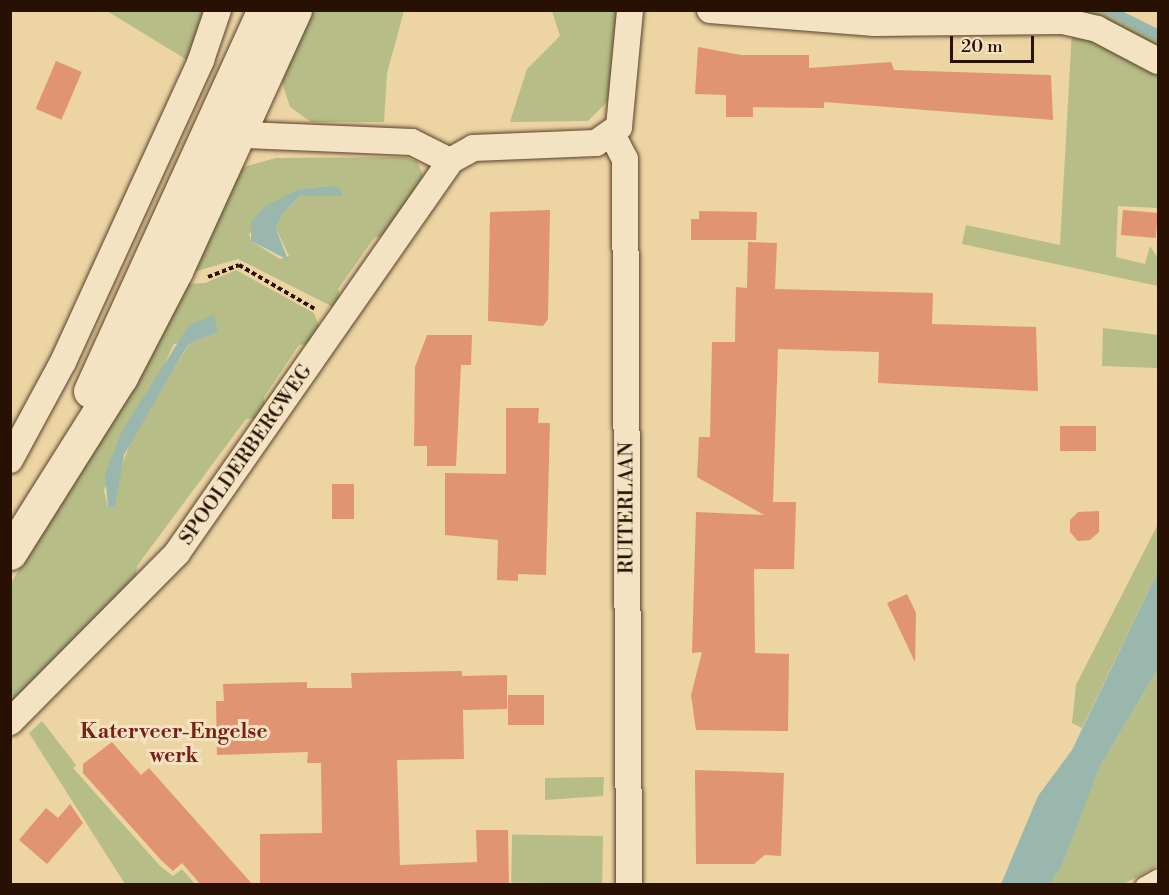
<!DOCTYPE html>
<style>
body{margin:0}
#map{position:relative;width:1169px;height:895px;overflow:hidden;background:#edd4a3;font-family:"Libre Bodoni",serif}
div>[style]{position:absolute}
.green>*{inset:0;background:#b7bd86;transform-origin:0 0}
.water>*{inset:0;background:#9ab7ad}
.building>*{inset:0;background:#e09471;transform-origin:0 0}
.path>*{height:4px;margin-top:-2px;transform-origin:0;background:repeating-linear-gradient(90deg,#281003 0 4.5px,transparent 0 7.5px)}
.roads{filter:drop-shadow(0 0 2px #59412b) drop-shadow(0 0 2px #59412b)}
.service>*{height:12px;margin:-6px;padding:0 6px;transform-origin:6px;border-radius:6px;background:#f3e3c3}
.minor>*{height:26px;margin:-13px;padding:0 13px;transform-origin:13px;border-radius:13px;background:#f3e3c3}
.secondary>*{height:33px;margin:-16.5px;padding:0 16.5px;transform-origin:16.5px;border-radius:16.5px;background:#f3e3c3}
span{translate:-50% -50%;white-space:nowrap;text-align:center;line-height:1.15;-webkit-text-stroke:6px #f3e3c3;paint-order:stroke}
.street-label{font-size:20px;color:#281003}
.neighbourhood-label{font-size:21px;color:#7a1f14;font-weight:700}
.frame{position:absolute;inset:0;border:12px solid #281003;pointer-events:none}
.scale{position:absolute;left:950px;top:36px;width:84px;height:27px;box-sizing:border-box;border:3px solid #281003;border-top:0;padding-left:8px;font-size:18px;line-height:21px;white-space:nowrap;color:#281003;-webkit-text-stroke:4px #f3e3c3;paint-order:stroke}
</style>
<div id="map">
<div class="green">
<div style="clip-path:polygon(107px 11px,204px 11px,187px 60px)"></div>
<div style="clip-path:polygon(309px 11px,404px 11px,387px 73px,384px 122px,311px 122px,290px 107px,282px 82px)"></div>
<div style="clip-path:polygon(552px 11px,618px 11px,610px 99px,588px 121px,510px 122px,527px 69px,560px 36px)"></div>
<div style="clip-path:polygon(1061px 11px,1101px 11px,1158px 42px,1158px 54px)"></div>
<div style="clip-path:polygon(1072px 31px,1158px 71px,1158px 208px,1118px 206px,1116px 257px,1145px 264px,1150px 246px,1158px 258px,1158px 286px,962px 244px,966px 225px,1060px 245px)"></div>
<div style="clip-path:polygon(evenodd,405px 157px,418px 162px,425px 181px,387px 235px,374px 238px,338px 289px,341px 300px,333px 307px,238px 259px,190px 273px,240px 168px,276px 158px,405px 157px,328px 186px,343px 196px,300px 196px,282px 214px,276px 229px,289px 256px,280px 259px,251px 241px,249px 234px,299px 189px,328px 186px)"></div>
<div style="clip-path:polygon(evenodd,236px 270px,314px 313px,320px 328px,310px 344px,299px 345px,264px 397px,265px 408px,258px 418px,246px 419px,137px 566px,136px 579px,11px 707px,11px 583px,187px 284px,205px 283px,236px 270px,208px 336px,189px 344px,133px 436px,120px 470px,115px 507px,108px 508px,104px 490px,174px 344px,208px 336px)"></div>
<div style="clip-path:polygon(1103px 328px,1158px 335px,1158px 368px,1102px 366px)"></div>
<div style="clip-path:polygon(1158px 524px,1158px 571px,1082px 728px,1072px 723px,1076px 685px)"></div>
<div style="clip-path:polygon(1158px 669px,1158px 865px,1124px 884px,1049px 884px,1099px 768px)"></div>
<div style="clip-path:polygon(42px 721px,76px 765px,73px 768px,160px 866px,173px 876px,182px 869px,195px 884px,125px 884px,29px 733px)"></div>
<div style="clip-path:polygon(604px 777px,603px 796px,545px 800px,545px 778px)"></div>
<div style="left:603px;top:836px;width:48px;height:91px;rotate:91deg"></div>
</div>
<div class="water">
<div style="clip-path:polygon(1101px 11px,1122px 11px,1158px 29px,1158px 42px)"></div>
<div style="clip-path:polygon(328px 186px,340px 188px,343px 196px,300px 196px,282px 214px,276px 229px,288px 260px,251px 241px,251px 222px,264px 207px,299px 189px)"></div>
<div style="clip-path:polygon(214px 315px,218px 332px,189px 344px,183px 353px,124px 455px,115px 507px,108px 508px,105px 474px,122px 431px,189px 325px)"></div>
<div style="clip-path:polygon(1158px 571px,1158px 669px,1099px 768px,1061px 867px,1049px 884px,1001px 884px,1038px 796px,1072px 750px)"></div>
</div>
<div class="building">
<div style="clip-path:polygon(698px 47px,741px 55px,809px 55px,809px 68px,891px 62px,894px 70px,1051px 75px,1053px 120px,824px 102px,824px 108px,753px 107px,753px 117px,726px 117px,726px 95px,695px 94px)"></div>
<div style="left:56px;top:61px;width:28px;height:52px;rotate:23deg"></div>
<div style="clip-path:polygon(550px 210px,548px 319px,543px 326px,488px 321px,490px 212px)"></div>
<div style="left:1123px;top:210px;width:35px;height:25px;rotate:5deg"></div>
<div style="clip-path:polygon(699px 211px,757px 212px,756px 240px,691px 240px,691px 219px,699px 219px)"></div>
<div style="clip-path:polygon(748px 242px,777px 243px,775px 289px,933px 293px,932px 324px,1036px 327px,1038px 391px,878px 383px,879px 352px,778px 349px,773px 502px,796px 502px,794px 569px,754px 569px,755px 653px,789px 654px,788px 731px,696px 730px,691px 695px,702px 652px,692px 653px,696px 512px,764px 515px,697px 477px,699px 437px,710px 437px,712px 342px,735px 342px,736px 287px,747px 288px)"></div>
<div style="clip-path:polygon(427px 335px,472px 335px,471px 365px,461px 365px,456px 466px,427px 466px,427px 446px,414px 446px,415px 367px)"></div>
<div style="clip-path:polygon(506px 408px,539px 408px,538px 423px,550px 423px,546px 575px,518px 574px,518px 581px,497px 580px,498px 540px,445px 535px,445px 473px,506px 474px)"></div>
<div style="left:1060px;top:426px;width:36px;height:25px"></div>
<div style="left:332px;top:484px;width:22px;height:35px"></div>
<div style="clip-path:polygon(1099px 511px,1099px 532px,1090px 540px,1078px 541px,1070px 532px,1070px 520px,1078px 512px)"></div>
<div style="clip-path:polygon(907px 594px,916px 613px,915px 662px,887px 603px)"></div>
<div style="clip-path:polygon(462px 671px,462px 676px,507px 675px,507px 709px,463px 710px,464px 759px,397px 760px,400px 865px,477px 862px,476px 830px,508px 830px,509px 885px,260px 885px,260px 834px,322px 833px,321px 763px,307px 763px,308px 752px,217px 755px,216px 701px,224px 701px,223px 684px,307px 682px,307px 688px,352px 688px,351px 673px)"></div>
<div style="left:544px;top:695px;width:30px;height:36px;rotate:90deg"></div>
<div style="clip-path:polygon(112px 742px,141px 775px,149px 768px,253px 885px,201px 885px,182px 863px,173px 871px,161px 860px,83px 773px,83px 764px)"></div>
<div style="clip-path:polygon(695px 770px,784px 773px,781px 856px,765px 855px,754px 864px,696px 864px)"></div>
<div style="clip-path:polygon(70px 804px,83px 823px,47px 864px,19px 840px,46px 808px,58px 818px)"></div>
</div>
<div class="path">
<div style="left:208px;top:277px;width:33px;rotate:-21deg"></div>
<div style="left:239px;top:265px;width:88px;rotate:30.1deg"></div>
</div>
<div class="roads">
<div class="service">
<div style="left:1142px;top:884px;width:18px;rotate:-29deg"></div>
</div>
<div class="minor">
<div style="left:710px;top:10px;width:165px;rotate:4.5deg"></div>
<div style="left:874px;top:23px;width:189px;rotate:-0.6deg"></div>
<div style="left:1063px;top:21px;width:35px;rotate:13deg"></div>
<div style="left:1097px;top:29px;width:69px;rotate:27.7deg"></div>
<div style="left:222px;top:134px;width:190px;rotate:2.4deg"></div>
<div style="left:412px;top:142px;width:42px;rotate:26.6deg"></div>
<div style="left:612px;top:134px;width:28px;rotate:63deg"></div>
<div style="left:625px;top:159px;width:725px;rotate:89.68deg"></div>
<div style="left:10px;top:460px;width:111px;rotate:-61.6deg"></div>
<div style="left:63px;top:362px;width:332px;rotate:-65.4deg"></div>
<div style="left:201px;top:60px;width:53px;rotate:-71.2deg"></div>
<div style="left:10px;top:722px;width:238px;rotate:-45.3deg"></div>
<div style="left:177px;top:553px;width:478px;rotate:-55.1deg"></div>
<div style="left:450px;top:161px;width:26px;rotate:-29deg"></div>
<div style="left:473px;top:148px;width:123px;rotate:-2.3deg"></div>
<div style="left:596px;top:143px;width:28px;rotate:-35deg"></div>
<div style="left:619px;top:127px;width:118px;rotate:-84.6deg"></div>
</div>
<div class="secondary">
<div style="left:90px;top:391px;width:419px;rotate:-65.5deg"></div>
<div style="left:10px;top:553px;width:208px;rotate:-57.8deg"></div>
<div style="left:121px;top:377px;width:119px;rotate:-62.6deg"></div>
<div style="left:176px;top:271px;width:287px;rotate:-65.5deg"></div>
</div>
</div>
<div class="street-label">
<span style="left:246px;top:455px;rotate:-55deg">SPOOLDERBERGWEG</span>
<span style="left:627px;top:508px;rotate:-90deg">RUITERLAAN</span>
</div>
<div class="neighbourhood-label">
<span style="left:174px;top:744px">Katerveer-Engelse<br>werk</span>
</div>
<div class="frame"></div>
<div class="scale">20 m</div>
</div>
